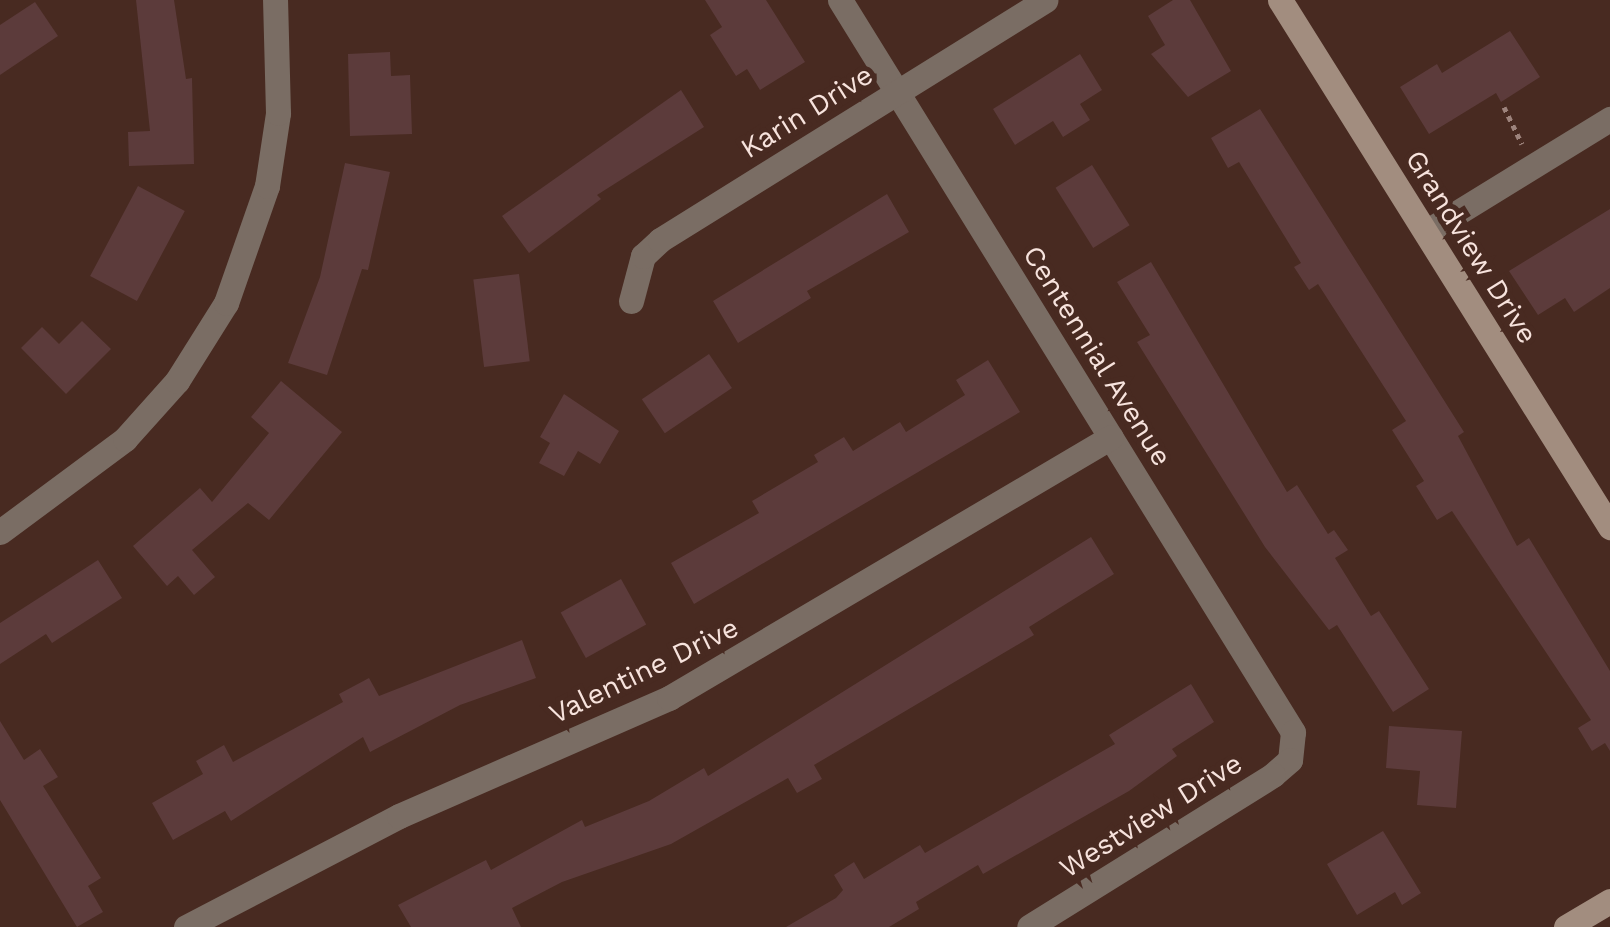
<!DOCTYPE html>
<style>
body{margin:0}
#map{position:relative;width:1610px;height:927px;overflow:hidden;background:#482a21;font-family:"Work Sans",sans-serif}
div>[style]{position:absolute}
.building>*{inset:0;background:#5c3b3b;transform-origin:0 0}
.path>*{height:5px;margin-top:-2.5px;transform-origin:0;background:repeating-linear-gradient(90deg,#9d837c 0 5px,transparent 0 10px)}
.street>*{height:25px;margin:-12.5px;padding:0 12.5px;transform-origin:12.5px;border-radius:12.5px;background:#7a6d64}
.secondary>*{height:25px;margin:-12.5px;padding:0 12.5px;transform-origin:12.5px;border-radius:12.5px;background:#a28d7f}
span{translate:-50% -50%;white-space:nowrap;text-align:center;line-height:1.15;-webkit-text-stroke:10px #482a21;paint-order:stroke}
.street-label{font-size:28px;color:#f7e3dd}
</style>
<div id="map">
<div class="building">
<div style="clip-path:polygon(136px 0,174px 0,186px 79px,192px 78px,194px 164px,129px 166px,128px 132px,150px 131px)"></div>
<div style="clip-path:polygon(705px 0,766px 0,805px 62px,760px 90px,747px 69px,736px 76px,710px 35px,722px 27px)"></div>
<div style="clip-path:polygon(1173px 0,1190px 0,1231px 71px,1188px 97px,1151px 54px,1165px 45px,1148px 16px)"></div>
<div style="clip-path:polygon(35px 2px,58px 36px,0 75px,0 25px)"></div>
<div style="clip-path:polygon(1510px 31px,1540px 77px,1501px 102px,1496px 93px,1429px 134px,1400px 87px,1437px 64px,1442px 73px)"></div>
<div style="clip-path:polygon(390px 52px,391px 76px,410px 75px,412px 134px,350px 136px,348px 54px)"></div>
<div style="clip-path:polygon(1080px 54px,1102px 90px,1080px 104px,1090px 120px,1063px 137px,1053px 121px,1015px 145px,993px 109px)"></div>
<div style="clip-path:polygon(681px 90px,704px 127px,597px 195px,601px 199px,529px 253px,502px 216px)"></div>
<div style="clip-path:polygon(1260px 109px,1464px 432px,1458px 436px,1517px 546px,1529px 538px,1610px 671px,1610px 751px,1605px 743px,1592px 751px,1578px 728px,1591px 720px,1452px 511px,1437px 520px,1416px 486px,1424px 481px,1392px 430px,1406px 421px,1318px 284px,1309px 290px,1294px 267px,1301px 263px,1239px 162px,1228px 168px,1211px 138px)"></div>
<div style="clip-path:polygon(345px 163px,390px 172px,368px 270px,362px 269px,327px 375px,288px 363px,320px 277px)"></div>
<div style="left:1092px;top:165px;width:71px;height:43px;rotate:58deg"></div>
<div style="left:138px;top:186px;width:53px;height:102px;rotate:28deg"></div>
<div style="clip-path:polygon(887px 194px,909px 232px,807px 291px,811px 298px,738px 343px,713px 301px)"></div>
<div style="clip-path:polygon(1610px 209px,1610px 288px,1574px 312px,1565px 298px,1538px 315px,1509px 271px)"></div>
<div style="clip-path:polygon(1151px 262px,1287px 492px,1297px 485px,1328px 534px,1334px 530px,1348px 550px,1335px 558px,1371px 616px,1379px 611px,1429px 689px,1393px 712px,1337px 625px,1329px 630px,1265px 547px,1137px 342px,1150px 335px,1117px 282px)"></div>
<div style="left:519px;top:274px;width:88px;height:46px;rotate:83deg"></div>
<div style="clip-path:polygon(82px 321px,111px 349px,66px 394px,21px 348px,42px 327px,59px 344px)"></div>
<div style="left:709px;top:354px;width:41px;height:81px;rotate:56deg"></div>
<div style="clip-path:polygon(988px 360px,1020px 412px,694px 604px,671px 563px,759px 513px,752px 501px,818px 462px,814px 455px,844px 437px,853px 451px,900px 422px,906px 432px,965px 395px,956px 380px)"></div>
<div style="clip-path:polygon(281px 381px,342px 432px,269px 520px,248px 503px,192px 550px,215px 577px,194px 595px,178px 576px,167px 586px,133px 546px,200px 488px,212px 502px,269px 433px,251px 417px)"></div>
<div style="clip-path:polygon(564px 394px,619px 431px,600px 464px,578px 451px,564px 476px,539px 463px,550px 443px,540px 437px)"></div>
<div style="clip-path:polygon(1091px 537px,1114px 574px,1029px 627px,1034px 635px,814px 765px,822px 779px,797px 793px,788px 778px,671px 844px,562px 882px,512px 908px,521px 927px,411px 927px,398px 905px,486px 860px,491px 870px,582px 820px,585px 827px,649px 801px,704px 768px,708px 776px)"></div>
<div style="clip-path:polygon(98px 560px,122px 598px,52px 643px,46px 634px,0 664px,0 623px)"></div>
<div style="left:621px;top:579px;width:52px;height:69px;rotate:61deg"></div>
<div style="clip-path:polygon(522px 640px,536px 678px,460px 705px,370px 752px,363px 737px,231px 821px,225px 811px,173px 840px,152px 803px,203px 774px,196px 761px,224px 745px,233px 762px,343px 702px,339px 694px,369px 678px,379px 696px)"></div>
<div style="clip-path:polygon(1191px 684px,1214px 722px,1172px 749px,1177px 756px,1129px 791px,983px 874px,978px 865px,916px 902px,919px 909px,889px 927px,786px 927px,836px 898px,843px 890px,834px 875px,854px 862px,864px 879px,920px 845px,925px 853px,1115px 744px,1109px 735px)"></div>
<div style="clip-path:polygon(0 721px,24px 760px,40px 749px,58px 777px,43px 786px,101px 878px,88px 886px,103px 912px,77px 927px,0 800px)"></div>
<div style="clip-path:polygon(1389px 726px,1462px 731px,1456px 808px,1417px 805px,1420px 771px,1386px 768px)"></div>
<div style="clip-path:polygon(1383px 831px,1421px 893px,1402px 905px,1395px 892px,1357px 915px,1327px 864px)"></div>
</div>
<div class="path">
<div style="left:1504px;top:107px;width:41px;rotate:64.1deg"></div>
</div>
<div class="street">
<div style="left:840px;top:0;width:861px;rotate:58.25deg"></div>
<div style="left:1293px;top:732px;width:28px;rotate:96deg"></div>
<div style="left:1290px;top:760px;width:23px;rotate:139deg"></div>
<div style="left:1273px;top:775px;width:287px;rotate:148.1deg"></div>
<div style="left:1426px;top:232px;width:216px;rotate:-31.6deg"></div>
<div style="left:631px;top:301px;width:47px;rotate:-75.1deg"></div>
<div style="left:643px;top:256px;width:23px;rotate:-43deg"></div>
<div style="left:660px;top:240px;width:454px;rotate:-31.9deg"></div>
<div style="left:0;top:532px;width:156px;rotate:-36.6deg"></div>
<div style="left:125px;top:439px;width:78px;rotate:-48.1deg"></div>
<div style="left:177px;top:381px;width:92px;rotate:-57.9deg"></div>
<div style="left:226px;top:303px;width:124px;rotate:-70.7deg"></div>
<div style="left:267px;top:186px;width:74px;rotate:-81.4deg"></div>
<div style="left:278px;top:113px;width:113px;rotate:-91.5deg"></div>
<div style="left:186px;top:927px;width:240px;rotate:-27.5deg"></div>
<div style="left:399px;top:816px;width:295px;rotate:-23.6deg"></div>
<div style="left:669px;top:698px;width:513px;rotate:-30.56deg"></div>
</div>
<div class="secondary">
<div style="left:1280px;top:0;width:622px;rotate:57.95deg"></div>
<div style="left:1566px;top:927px;width:51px;rotate:-30.6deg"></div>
</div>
<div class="street-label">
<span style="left:807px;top:112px;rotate:-32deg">Karin Drive</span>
<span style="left:1471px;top:247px;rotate:58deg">Grandview Drive</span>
<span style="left:1097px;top:356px;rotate:58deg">Centennial Avenue</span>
<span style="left:644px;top:671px;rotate:-26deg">Valentine Drive</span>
<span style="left:1151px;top:816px;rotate:-32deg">Westview Drive</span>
</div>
</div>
